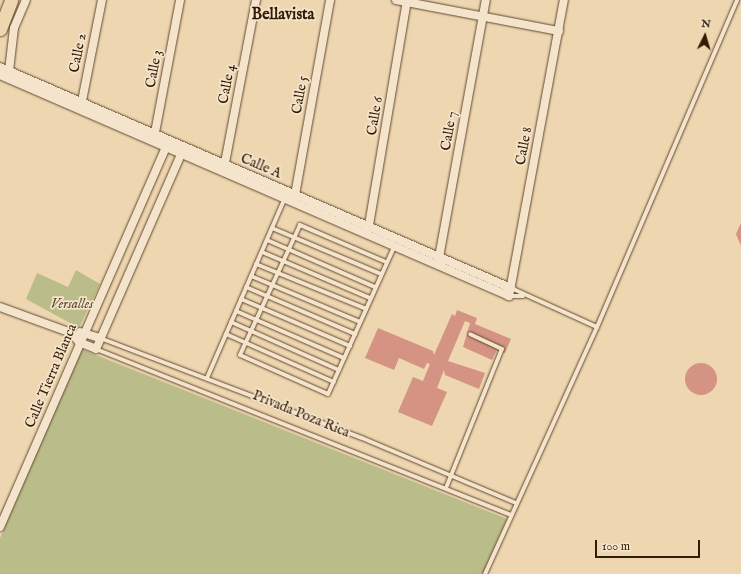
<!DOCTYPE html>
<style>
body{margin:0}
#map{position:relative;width:741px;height:574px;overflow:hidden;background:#eed6b1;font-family:"IM FELL English",serif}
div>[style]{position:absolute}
.green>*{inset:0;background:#babd8a}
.building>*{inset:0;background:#d49383}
.round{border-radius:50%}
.roads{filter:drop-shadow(0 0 1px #62492e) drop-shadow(0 0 1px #62492e)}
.lane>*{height:4px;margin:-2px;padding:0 2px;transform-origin:2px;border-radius:2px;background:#f4e4cc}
.street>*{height:8px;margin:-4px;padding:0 4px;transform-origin:4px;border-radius:4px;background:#f4e4cc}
.primary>*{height:13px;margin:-6.5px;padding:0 6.5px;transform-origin:6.5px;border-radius:6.5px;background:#eed6b1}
span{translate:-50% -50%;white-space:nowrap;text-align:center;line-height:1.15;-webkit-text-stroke:3.5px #f4e4cc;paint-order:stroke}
.street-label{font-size:14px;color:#341a02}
.park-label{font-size:14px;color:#5c4b2b;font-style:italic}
.quarter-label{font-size:16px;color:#341a02;font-weight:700}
.north{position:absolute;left:685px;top:16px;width:40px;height:40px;-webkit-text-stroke:3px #f4e4cc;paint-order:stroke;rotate:5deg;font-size:11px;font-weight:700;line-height:16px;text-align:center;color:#341a02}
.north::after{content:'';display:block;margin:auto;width:14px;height:18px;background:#341a02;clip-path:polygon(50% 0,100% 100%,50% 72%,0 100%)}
.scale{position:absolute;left:595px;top:540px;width:105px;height:18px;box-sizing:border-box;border:2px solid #341a02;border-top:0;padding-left:5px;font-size:12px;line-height:14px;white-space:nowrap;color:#341a02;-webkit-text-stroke:3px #f4e4cc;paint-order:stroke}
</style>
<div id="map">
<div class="green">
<div style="clip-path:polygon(76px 270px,100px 284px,79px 328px,26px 299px,37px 273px,68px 287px)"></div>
<div style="clip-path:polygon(81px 349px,507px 519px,483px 574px,0 574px,0 538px)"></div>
</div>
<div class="building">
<div style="clip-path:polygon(741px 223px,741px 246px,736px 234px)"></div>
<div style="clip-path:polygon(457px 310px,477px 318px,475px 324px,511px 339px,505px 353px,497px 350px,492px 360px,463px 347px,470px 323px,465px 321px,448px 361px,485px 373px,479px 389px,445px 375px,444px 370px,437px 388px,447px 392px,432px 426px,398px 412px,413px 377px,423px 381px,430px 364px,427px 363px,424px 369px,399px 358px,394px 370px,365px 358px,378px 328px,433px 351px,434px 355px,452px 314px,455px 316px)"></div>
<div class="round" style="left:685px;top:363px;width:32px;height:32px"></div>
</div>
<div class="roads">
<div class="lane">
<div style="left:272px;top:228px;width:118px;rotate:22.9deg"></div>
<div style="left:267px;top:240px;width:118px;rotate:23.5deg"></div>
<div style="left:262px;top:252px;width:117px;rotate:23.1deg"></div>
<div style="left:386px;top:262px;width:94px;rotate:-156.7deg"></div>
<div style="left:300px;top:225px;width:143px;rotate:114.8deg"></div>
<div style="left:240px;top:355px;width:96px;rotate:23.9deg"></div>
<div style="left:328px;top:394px;width:163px;rotate:-65.8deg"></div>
<div style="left:256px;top:264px;width:119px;rotate:22.2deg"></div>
<div style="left:251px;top:276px;width:118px;rotate:22.9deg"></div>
<div style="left:246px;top:287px;width:119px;rotate:23.3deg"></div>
<div style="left:511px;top:288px;width:94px;rotate:24.4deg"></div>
<div style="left:509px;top:296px;width:14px"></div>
<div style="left:241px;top:299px;width:119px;rotate:23.3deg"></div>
<div style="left:236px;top:311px;width:118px;rotate:23.5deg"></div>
<div style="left:231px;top:322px;width:118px;rotate:24deg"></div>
<div style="left:226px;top:334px;width:118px;rotate:24deg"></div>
<div style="left:100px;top:338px;width:280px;rotate:20.9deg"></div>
<div style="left:362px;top:438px;width:167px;rotate:22.9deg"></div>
<div style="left:96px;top:349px;width:446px;rotate:21.8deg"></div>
<div style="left:207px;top:378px;width:194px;rotate:-66.6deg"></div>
<div style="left:446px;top:488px;width:150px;rotate:-68.1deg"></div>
<div style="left:502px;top:349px;width:35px;rotate:-155deg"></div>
<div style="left:485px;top:574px;width:271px;rotate:-65.6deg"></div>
<div style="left:597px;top:327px;width:356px;rotate:-66.8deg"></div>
</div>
<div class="street">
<div style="left:396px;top:0;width:166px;rotate:10.8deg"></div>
<div style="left:0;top:67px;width:557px;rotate:23.39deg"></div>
<div style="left:9px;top:71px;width:43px;rotate:-83.4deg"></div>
<div style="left:14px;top:28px;width:30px;rotate:-67deg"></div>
<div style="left:0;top:75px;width:555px;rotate:23.47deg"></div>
<div style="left:509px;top:296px;width:301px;rotate:-79.5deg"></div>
<div style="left:81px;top:106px;width:108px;rotate:-78.8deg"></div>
<div style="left:154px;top:138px;width:140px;rotate:-79.3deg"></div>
<div style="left:224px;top:168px;width:171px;rotate:-79.2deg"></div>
<div style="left:290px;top:197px;width:5px;rotate:-22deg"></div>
<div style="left:295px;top:195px;width:198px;rotate:-79.8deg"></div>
<div style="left:368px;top:231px;width:234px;rotate:-80.4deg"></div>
<div style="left:438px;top:263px;width:267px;rotate:-79.7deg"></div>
<div style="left:0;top:307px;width:76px;rotate:20.1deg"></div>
<div style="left:71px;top:333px;width:12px;rotate:48deg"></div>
<div style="left:79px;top:342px;width:18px;rotate:22deg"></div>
<div style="left:96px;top:349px;width:217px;rotate:-66.4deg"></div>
<div style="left:80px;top:332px;width:21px;rotate:17deg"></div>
<div style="left:0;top:527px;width:419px;rotate:-66.4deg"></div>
</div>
<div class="primary">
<div style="left:0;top:29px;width:31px;rotate:-69deg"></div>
</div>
</div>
<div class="street-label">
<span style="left:78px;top:53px;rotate:-79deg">Calle 2</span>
<span style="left:154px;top:69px;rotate:-79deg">Calle 3</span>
<span style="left:227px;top:84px;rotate:-79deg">Calle 4</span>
<span style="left:300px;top:95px;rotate:-80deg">Calle 5</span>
<span style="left:375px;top:116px;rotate:-80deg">Calle 6</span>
<span style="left:449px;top:131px;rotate:-80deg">Calle 7</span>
<span style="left:524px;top:146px;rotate:-79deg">Calle 8</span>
<span style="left:261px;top:166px;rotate:23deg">Calle A</span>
<span style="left:51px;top:376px;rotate:-67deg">Calle Tierra Blanca</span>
<span style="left:301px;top:414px;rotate:22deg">Privada Poza Rica</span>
</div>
<div class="park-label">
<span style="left:72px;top:304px">Versalles</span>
</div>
<div class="quarter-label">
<span style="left:283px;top:15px">Bellavista</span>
</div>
<div class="north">N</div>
<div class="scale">100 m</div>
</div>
